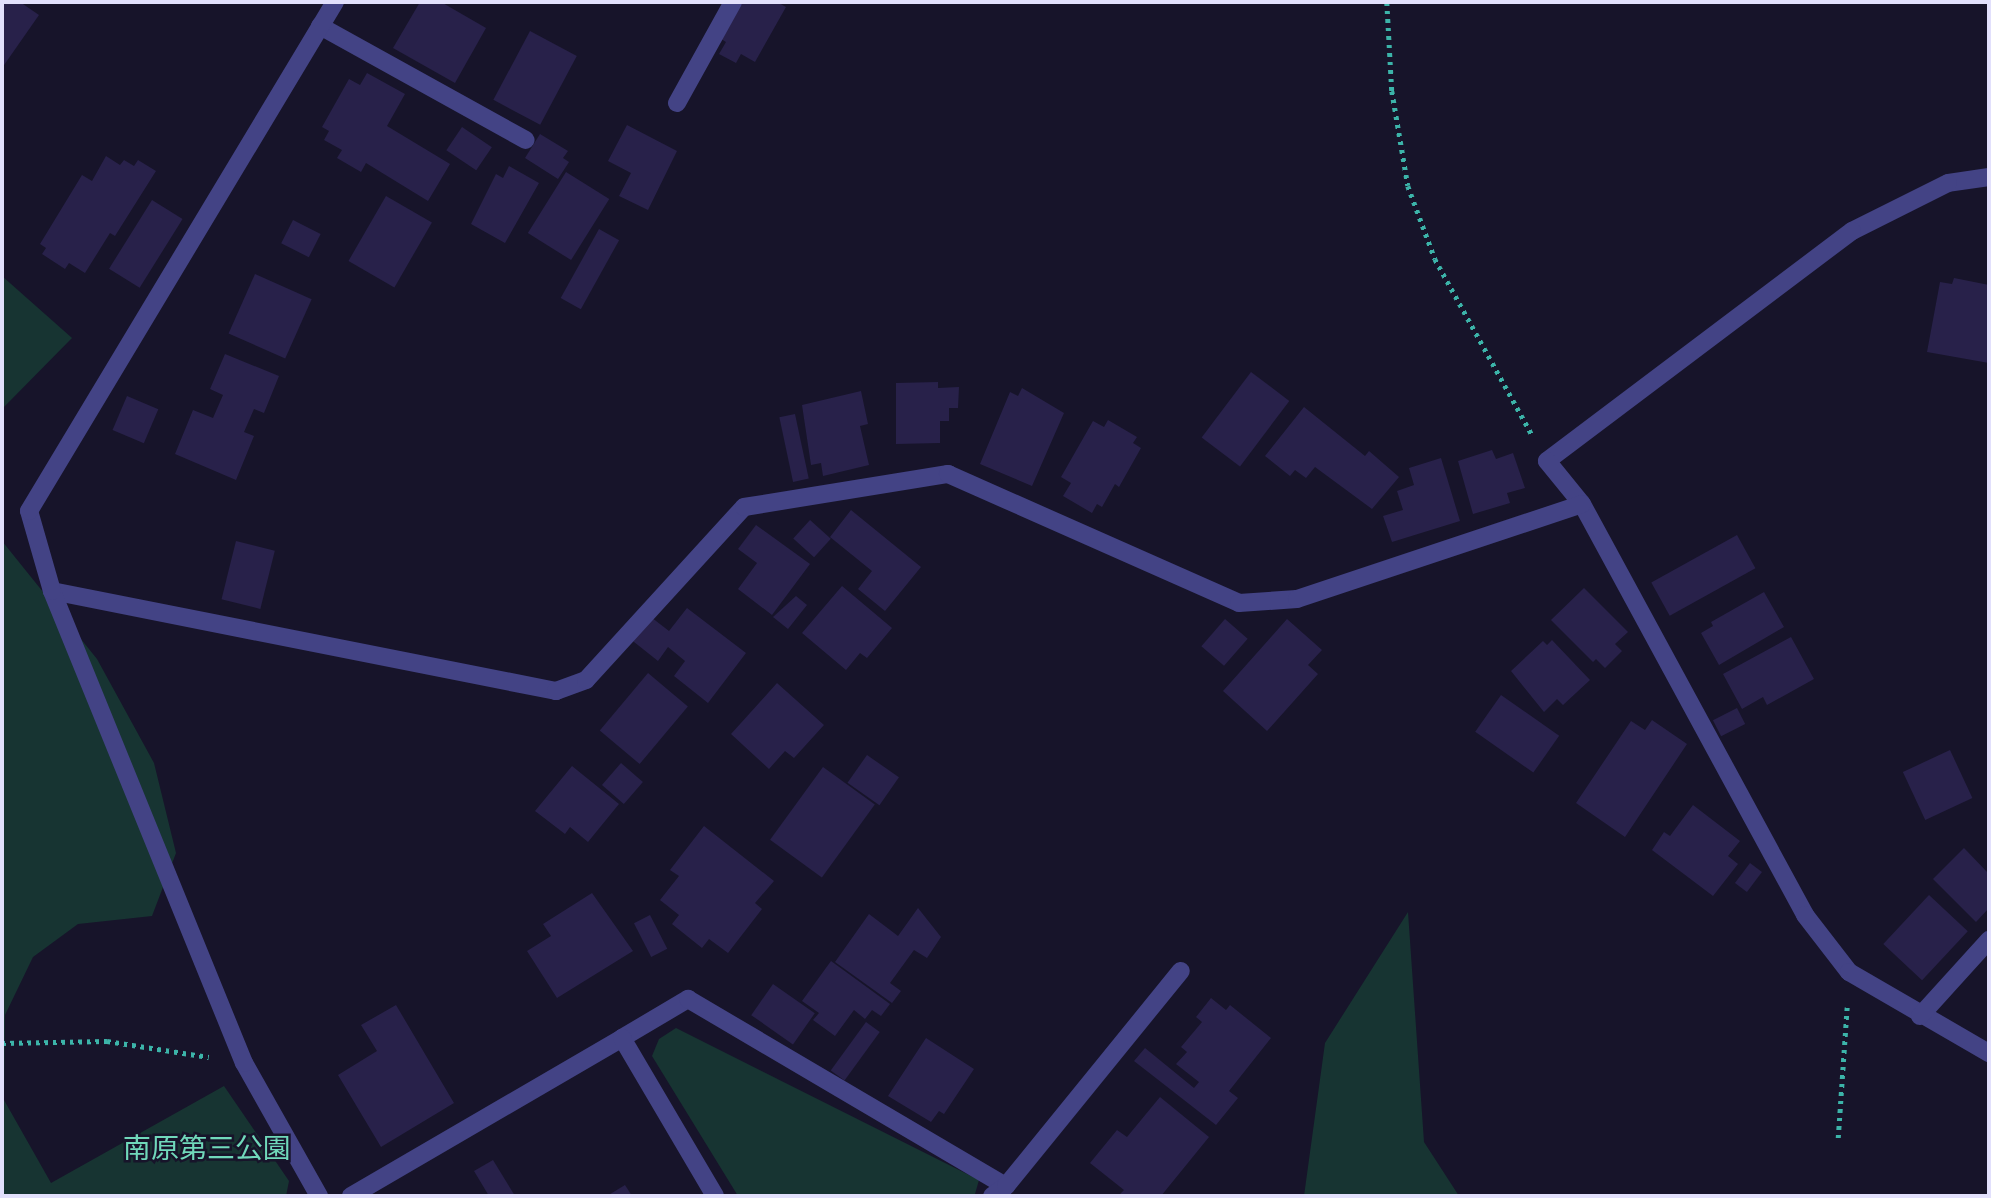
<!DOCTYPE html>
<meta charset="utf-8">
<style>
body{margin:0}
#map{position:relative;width:1991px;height:1198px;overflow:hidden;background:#17142a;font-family:Jost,"Noto Sans JP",sans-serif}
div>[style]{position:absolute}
.green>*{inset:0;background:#173432}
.building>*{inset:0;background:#28214a;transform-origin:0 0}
.path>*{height:4.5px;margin-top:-2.25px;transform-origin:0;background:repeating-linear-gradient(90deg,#3cb4a9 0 3.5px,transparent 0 8.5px)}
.minor>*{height:18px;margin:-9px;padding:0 9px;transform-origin:9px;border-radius:9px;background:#434385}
span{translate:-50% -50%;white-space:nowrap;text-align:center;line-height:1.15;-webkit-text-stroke:5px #17142a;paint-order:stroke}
.park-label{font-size:28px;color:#70d8ba}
.frame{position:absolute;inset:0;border:4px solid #e2e0fc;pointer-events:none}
</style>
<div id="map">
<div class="green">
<div style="clip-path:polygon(2px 276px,72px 338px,2px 409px)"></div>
<div style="clip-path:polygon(2px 541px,97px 659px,154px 763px,176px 853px,152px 916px,78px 924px,33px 957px,5px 1015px,4px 1100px,51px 1183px,224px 1086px,289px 1181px,286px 1196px,2px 1196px)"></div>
<div style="clip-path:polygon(1408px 912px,1424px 1142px,1459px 1196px,1304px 1196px,1325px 1043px)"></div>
<div style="clip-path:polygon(676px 1028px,979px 1180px,975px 1194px,738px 1196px,652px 1056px,659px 1039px)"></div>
</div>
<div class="building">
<div style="clip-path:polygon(2px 2px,20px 2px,39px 15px,2px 68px)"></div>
<div style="clip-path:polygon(420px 2px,441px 2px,486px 28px,455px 83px,393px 48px)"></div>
<div style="clip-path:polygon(739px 2px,777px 2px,786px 7px,755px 62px,741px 54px,736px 63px,719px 54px,726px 42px,718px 37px)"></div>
<div style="left:530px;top:31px;width:53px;height:78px;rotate:28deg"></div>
<div style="clip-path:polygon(367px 73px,405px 94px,387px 126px,450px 164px,428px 201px,366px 163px,361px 172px,337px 158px,342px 150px,324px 140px,329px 131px,322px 127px,349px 79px,360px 85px)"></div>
<div style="clip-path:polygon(627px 125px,677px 151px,648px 210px,619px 196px,631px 173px,608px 161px)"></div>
<div style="left:462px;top:127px;width:36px;height:28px;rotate:34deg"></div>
<div style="clip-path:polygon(540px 134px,568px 151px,563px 158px,569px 162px,558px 179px,525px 158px)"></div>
<div style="clip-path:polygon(106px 156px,120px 165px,124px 160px,134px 166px,138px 160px,156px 171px,115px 236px,110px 233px,85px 273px,69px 263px,65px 269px,42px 254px,46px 248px,40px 244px,82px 175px,92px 181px)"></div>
<div style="clip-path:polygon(509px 166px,539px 183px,505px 243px,471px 224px,496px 174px,503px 178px)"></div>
<div style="left:566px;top:172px;width:51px;height:72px;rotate:32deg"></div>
<div style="left:386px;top:196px;width:53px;height:75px;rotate:30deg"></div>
<div style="left:152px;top:200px;width:36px;height:81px;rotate:32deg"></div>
<div style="left:293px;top:220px;width:31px;height:26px;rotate:27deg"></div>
<div style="left:599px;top:229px;width:23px;height:79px;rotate:29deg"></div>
<div style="left:255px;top:274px;width:62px;height:65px;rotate:24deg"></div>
<div style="clip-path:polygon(1954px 278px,1989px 285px,1989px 363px,1927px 352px,1940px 282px,1952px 284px)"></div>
<div style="clip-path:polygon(225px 354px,279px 376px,264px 413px,254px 409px,244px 432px,254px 436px,236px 480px,175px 454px,193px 410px,213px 418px,223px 395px,210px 389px)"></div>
<div style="left:1251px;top:372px;width:48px;height:82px;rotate:37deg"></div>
<div style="clip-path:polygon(938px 382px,938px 388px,959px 387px,958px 408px,949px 408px,949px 421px,940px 421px,940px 443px,896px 444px,896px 383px)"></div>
<div style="clip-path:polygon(1022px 388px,1064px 413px,1032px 486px,980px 464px,1010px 392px,1018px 396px)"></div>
<div style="clip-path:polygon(861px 391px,868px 424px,860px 426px,869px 465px,823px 476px,821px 463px,811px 465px,802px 405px)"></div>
<div style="left:127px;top:396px;width:34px;height:37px;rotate:23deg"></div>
<div style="clip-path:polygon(1304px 407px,1365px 456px,1369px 451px,1399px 477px,1372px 509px,1315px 467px,1306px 478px,1295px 470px,1290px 476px,1265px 456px)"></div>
<div style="left:795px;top:414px;width:66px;height:16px;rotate:78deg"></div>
<div style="clip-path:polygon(1108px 420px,1137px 437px,1133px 443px,1141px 448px,1119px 487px,1115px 484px,1102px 507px,1097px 504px,1092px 513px,1063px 496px,1071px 483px,1061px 477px,1093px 421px,1104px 427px)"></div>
<div style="clip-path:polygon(1492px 450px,1496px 459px,1513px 453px,1525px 488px,1507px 493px,1510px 503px,1473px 514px,1458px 461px)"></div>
<div style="clip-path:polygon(1441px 458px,1460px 521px,1392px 542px,1383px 516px,1403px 510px,1397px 491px,1414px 485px,1409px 468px)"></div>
<div style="clip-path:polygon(851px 510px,921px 567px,885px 611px,858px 589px,872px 571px,830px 537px)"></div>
<div style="left:810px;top:520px;width:28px;height:25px;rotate:42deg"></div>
<div style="clip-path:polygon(756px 525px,810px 564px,772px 615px,738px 589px,757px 563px,738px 549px)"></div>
<div style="left:1737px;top:535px;width:38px;height:98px;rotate:61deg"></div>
<div style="left:236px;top:541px;width:40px;height:60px;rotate:14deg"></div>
<div style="clip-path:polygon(842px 586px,892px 628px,867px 658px,860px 653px,846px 670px,802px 633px)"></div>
<div style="clip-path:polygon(1584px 588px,1628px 632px,1615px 644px,1622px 651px,1605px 668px,1596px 659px,1593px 662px,1551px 620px)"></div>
<div style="clip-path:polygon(1764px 592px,1784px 627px,1719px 665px,1701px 633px,1713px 626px,1711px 622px)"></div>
<div style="clip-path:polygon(796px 596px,807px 605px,788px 629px,773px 617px)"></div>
<div style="clip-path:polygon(687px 608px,746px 653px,708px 703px,674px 676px,685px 661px,668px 647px,658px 661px,629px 638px,647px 614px,669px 631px)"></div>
<div style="left:1225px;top:619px;width:30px;height:36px;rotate:41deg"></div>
<div style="clip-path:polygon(1287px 619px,1322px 650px,1308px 665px,1318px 674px,1267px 731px,1223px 691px)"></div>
<div style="clip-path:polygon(1791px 637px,1814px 679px,1767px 705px,1763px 697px,1742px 709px,1723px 674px)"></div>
<div style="clip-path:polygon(1552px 640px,1590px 680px,1563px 705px,1557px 699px,1544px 712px,1511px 671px,1543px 641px,1547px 645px)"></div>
<div style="left:648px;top:673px;width:52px;height:75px;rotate:40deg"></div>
<div style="clip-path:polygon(777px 683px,824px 725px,794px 758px,785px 751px,769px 769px,731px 734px)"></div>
<div style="left:1501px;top:695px;width:71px;height:45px;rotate:35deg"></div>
<div style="left:1737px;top:708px;width:18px;height:27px;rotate:63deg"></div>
<div style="clip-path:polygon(1652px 720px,1687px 744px,1625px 837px,1576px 803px,1631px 721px,1645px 730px)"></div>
<div style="left:1950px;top:750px;width:53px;height:52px;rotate:65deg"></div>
<div style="left:867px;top:755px;width:39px;height:34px;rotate:35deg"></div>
<div style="left:621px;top:763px;width:29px;height:29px;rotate:41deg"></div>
<div style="clip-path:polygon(572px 766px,619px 804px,588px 842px,570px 827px,565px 834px,535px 811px)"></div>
<div style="left:823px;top:767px;width:64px;height:90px;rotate:36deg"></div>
<div style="clip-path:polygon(1693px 805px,1740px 841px,1728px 856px,1738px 864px,1713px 896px,1652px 850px,1664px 832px,1670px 836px)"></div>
<div style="clip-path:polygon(704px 826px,774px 881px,755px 903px,762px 909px,728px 953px,709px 939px,702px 948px,672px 924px,679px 915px,660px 900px,679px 876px,670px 870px)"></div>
<div style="clip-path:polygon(1964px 848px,1989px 874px,1989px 908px,1976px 922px,1933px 879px)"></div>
<div style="left:1750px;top:863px;width:15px;height:25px;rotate:37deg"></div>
<div style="clip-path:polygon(592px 893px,633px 951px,557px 998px,527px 951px,551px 936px,543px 924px)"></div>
<div style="left:1929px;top:895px;width:53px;height:67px;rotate:43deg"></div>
<div style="clip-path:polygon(918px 908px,941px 937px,927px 958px,914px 950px,890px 983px,901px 991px,892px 1003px,835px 962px,869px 914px,898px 936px)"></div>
<div style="left:650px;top:915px;width:38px;height:18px;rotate:63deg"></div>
<div style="clip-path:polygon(831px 961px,890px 1004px,881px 1016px,872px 1010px,865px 1019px,854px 1010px,835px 1036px,813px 1020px,819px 1013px,802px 1001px)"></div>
<div style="left:773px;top:984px;width:51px;height:38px;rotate:35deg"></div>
<div style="clip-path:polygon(1211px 998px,1226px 1010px,1230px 1005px,1271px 1038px,1229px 1091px,1238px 1098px,1216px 1125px,1134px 1061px,1145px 1048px,1194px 1088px,1199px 1082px,1176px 1064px,1187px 1052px,1181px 1047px,1202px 1022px,1196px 1017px)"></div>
<div style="clip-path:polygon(396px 1005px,454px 1103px,381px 1147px,338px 1075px,377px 1051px,361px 1025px)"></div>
<div style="left:866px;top:1022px;width:17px;height:60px;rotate:36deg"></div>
<div style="clip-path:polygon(926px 1038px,974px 1069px,944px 1114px,939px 1111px,931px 1122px,888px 1096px)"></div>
<div style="clip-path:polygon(1160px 1097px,1209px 1137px,1161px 1196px,1118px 1196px,1124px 1190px,1090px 1163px,1117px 1130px,1127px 1137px)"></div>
<div style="clip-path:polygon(493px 1160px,515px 1196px,489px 1196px,474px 1171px)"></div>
<div style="clip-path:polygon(625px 1185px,632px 1196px,607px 1196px)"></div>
</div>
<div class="path">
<div style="left:1387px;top:2px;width:89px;rotate:86.8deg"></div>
<div style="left:1392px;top:91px;width:96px;rotate:80.4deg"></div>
<div style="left:1408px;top:186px;width:78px;rotate:69.7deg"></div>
<div style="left:1435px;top:259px;width:201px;rotate:61.1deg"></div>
<div style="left:2px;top:1043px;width:105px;rotate:-1.1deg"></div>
<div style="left:107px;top:1041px;width:103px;rotate:8.9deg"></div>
<div style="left:1838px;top:1138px;width:131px;rotate:-86.1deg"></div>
</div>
<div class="minor">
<div style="left:320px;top:26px;width:235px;rotate:29deg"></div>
<div style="left:677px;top:103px;width:115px;rotate:-61deg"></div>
<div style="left:1989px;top:177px;width:41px;rotate:171.7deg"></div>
<div style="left:1948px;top:183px;width:107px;rotate:153.4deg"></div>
<div style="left:1852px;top:231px;width:382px;rotate:143deg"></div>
<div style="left:1547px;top:461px;width:55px;rotate:50.9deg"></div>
<div style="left:1582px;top:504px;width:468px;rotate:61.5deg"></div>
<div style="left:1805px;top:915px;width:72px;rotate:52.3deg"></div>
<div style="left:1849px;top:972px;width:162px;rotate:30.1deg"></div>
<div style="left:52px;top:591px;width:514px;rotate:11.22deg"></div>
<div style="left:556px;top:691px;width:32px;rotate:-20deg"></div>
<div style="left:586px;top:680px;width:234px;rotate:-47.6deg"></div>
<div style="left:744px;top:507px;width:207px;rotate:-9.2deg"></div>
<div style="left:948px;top:474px;width:318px;rotate:23.9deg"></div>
<div style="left:1239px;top:603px;width:58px;rotate:-3.9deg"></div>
<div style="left:1297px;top:599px;width:300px;rotate:-18.4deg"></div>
<div style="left:1920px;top:1016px;width:103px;rotate:-47.8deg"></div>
<div style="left:622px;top:1038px;width:77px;rotate:-30.6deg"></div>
<div style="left:688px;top:999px;width:369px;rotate:30.5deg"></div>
<div style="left:319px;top:1196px;width:153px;rotate:-119.4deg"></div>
<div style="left:244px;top:1063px;width:510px;rotate:-112.14deg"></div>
<div style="left:52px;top:591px;width:83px;rotate:-106deg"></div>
<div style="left:29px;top:511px;width:594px;rotate:-58.99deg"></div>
<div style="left:351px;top:1196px;width:314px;rotate:-30.2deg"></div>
<div style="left:622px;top:1038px;width:183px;rotate:59.5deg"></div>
<div style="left:992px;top:1196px;width:17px;rotate:-36deg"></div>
<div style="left:1006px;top:1186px;width:277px;rotate:-50.9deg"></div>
</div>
<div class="park-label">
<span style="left:207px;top:1149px">南原第三公園</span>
</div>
<div class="frame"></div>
</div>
